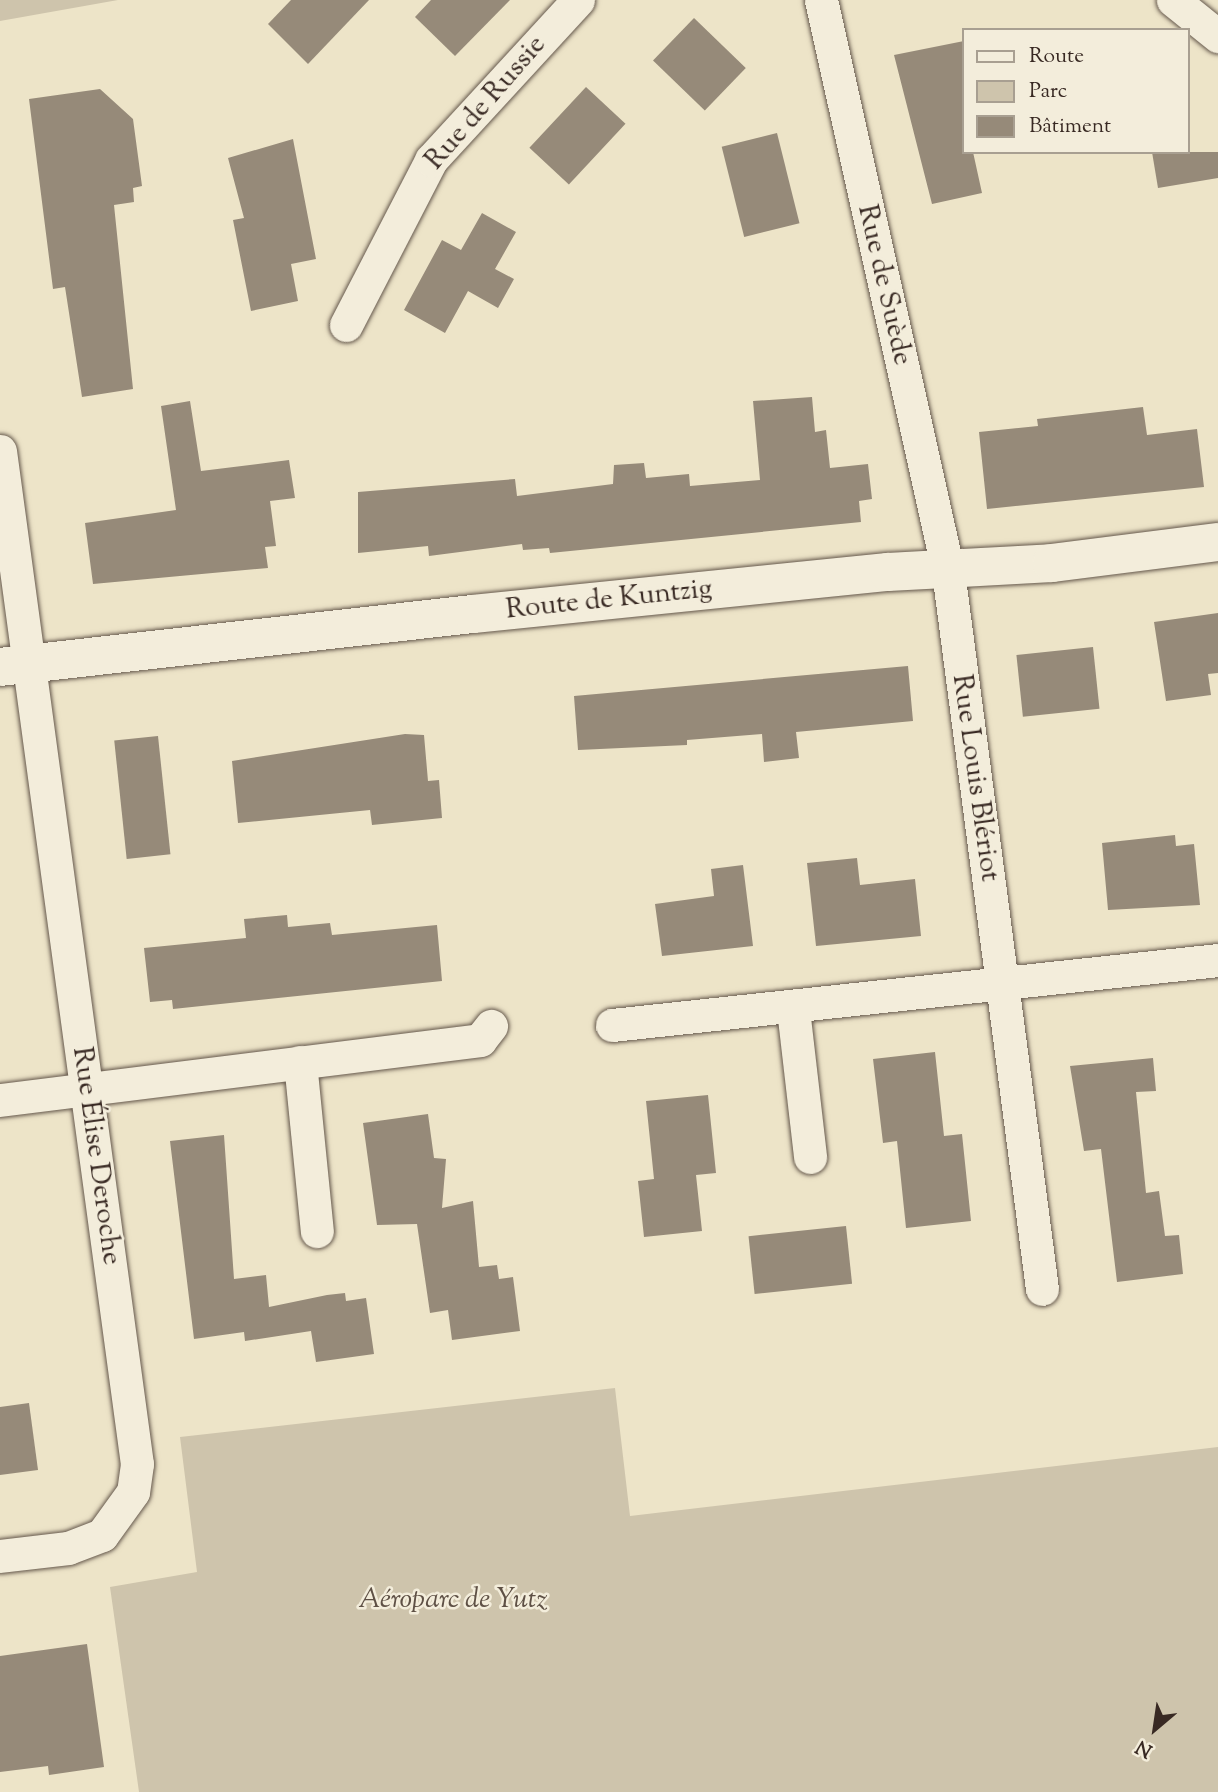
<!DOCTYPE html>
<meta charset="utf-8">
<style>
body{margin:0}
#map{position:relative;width:1218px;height:1792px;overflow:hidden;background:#ede4c8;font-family:"Sorts Mill Goudy",serif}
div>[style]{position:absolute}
.green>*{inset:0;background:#cec4ac}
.building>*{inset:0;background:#968a79;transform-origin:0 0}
.roads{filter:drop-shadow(0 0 2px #65584c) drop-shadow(0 0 2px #65584c)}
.minor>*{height:33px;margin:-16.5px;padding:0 16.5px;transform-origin:16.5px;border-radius:16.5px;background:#f3eddb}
.tertiary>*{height:38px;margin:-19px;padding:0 19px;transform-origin:19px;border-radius:19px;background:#f3eddb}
span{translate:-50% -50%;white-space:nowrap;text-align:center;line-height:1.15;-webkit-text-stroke:5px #f3eddb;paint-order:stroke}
.street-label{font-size:28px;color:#382923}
.park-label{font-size:28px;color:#5e5045;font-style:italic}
.legend{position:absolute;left:962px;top:28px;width:228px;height:126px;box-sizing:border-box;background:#f3eddb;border:2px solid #a89f91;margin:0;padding:9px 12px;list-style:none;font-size:21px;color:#382923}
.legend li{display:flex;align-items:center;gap:14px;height:35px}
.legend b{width:35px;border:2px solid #a89f91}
.north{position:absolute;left:1120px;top:1694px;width:70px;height:70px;-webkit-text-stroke:5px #f3eddb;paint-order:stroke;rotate:209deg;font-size:19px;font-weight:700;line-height:28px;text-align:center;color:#382923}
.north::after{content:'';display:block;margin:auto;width:24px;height:32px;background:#382923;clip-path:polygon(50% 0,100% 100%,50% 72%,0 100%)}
</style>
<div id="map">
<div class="green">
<div style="clip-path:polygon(0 0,118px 0,0 21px)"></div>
<div style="clip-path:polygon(615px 1388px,630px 1516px,1218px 1447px,1218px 1792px,139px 1792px,110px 1587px,197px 1572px,180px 1437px)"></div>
</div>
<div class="building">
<div style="clip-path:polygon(291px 0,369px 0,308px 64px,268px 24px)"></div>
<div style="clip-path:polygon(431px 0,510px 0,455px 56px,415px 17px)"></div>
<div style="left:694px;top:18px;width:72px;height:59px;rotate:44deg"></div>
<div style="clip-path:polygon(964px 41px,964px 152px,973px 152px,982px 193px,932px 204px,894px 55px)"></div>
<div style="left:586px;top:87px;width:54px;height:83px;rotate:43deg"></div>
<div style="clip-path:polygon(100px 89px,133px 119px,142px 186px,133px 188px,134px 202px,114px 205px,133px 389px,82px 397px,65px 287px,53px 289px,29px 99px)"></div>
<div style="left:777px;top:133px;width:93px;height:57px;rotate:76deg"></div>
<div style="clip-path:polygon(293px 139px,316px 259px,291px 264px,298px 301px,251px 311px,233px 220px,244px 218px,228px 158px)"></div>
<div style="clip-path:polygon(1152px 152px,1218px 152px,1218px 178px,1158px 188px)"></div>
<div style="clip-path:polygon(482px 213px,516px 232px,495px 269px,514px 279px,498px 308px,468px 291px,445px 333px,404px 310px,442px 240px,461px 250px)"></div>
<div style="clip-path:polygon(812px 397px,815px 432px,826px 430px,830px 468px,868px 464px,872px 499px,859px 501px,861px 522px,550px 553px,549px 548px,523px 550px,522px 544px,429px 556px,428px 546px,358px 553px,358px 492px,515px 479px,517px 496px,613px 484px,614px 465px,644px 463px,646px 478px,689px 474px,690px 486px,760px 480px,753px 401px)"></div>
<div style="clip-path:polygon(190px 401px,201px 471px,289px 460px,295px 498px,270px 501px,276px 546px,265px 547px,268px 568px,93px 584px,85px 523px,176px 510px,161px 406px)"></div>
<div style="clip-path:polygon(1143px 407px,1147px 435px,1197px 429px,1204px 487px,987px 509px,979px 432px,1038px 426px,1037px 419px)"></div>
<div style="clip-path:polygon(1218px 613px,1218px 673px,1208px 674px,1211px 695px,1166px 701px,1154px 622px)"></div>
<div style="left:1093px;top:647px;width:62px;height:77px;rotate:84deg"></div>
<div style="clip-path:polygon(908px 666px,913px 721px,796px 732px,799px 758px,764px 762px,762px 734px,687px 740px,687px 745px,578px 750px,574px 696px)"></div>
<div style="clip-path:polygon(405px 734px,424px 735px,428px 781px,439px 780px,442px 818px,372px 825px,370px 810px,238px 823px,232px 761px)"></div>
<div style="left:158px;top:736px;width:119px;height:44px;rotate:84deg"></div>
<div style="clip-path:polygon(1175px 835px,1176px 846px,1194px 844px,1200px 905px,1108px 910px,1102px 843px)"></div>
<div style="clip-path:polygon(857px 858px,860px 885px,915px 879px,921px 936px,816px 946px,807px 863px)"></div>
<div style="clip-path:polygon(743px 865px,753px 946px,662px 956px,655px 904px,714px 896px,711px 869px)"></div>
<div style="clip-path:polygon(287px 915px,288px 927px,330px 923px,332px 935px,437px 925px,442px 981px,173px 1009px,172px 1000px,150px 1002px,144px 948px,246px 938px,244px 919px)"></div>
<div style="clip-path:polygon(935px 1052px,944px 1136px,962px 1134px,971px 1221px,906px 1228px,897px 1141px,883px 1143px,873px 1059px)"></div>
<div style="clip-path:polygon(1153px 1058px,1156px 1091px,1136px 1092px,1146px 1193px,1159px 1191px,1165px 1236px,1179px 1235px,1183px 1274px,1117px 1282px,1101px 1149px,1084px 1151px,1070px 1066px)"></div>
<div style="clip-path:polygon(708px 1095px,716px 1173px,696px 1175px,702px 1231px,644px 1237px,638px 1181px,654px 1179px,646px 1101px)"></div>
<div style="clip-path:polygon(428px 1114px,434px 1158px,446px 1159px,442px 1208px,473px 1201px,479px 1267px,497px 1265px,499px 1279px,513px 1277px,520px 1331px,452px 1340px,448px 1310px,430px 1313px,417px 1224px,377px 1225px,363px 1123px)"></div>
<div style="clip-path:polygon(224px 1135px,234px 1279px,266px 1275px,269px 1307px,327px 1295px,345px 1293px,346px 1301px,366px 1298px,374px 1354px,316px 1362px,311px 1331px,245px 1341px,244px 1332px,194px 1339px,170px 1141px)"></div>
<div style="left:846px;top:1226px;width:58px;height:98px;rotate:84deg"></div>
<div style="clip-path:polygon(29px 1403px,38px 1470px,0 1475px,0 1407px)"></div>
<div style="clip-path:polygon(87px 1644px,104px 1767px,49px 1775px,48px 1766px,0 1772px,0 1656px)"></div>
</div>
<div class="roads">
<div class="minor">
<div style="left:821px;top:0;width:585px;rotate:77.46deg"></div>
<div style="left:948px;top:571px;width:724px;rotate:82.54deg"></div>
<div style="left:1173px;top:0;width:58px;rotate:38.7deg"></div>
<div style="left:346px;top:325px;width:186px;rotate:-62.7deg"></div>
<div style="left:431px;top:160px;width:217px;rotate:-47.4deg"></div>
<div style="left:0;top:451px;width:1022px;rotate:82.3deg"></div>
<div style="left:137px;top:1464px;width:28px;rotate:98deg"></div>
<div style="left:133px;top:1492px;width:53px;rotate:125.8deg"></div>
<div style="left:102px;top:1535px;width:36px;rotate:159deg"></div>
<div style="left:68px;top:1548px;width:68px;rotate:173.3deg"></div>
<div style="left:793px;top:1009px;width:149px;rotate:83.4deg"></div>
<div style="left:612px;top:1025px;width:609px;rotate:-6.12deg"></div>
<div style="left:300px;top:1062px;width:170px;rotate:84.3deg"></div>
<div style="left:0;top:1100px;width:484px;rotate:-7.1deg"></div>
<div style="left:480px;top:1040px;width:18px;rotate:-52deg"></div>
</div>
<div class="tertiary">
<div style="left:0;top:667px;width:476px;rotate:-6.4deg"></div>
<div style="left:473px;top:614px;width:417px;rotate:-5.8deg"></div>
<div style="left:888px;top:572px;width:164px;rotate:-3.1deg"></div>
<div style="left:1052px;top:563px;width:167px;rotate:-7.2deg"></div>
</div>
</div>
<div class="street-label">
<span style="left:486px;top:103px;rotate:-49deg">Rue de Russie</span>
<span style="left:884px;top:285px;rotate:77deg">Rue de Suède</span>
<span style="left:609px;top:600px;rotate:-6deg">Route de Kuntzig</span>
<span style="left:975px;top:778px;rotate:82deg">Rue Louis Blériot</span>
<span style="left:96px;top:1156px;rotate:82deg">Rue Élise Deroche</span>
</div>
<div class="park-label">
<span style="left:453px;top:1600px">Aéroparc de Yutz</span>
</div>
<ul class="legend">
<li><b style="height:9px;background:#f3eddb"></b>Route</li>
<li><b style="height:19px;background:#cec4ac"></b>Parc</li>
<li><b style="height:19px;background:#968a79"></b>Bâtiment</li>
</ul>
<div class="north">N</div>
</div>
